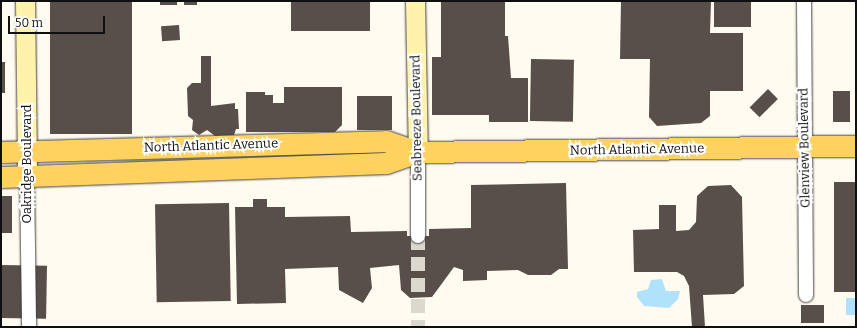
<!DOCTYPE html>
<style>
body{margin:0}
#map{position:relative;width:857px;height:328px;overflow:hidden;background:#fffbf0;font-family:Bitter,serif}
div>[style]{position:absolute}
.green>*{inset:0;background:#d5eeb6}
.water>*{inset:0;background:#b0e2fc;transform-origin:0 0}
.building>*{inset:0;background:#584f4a;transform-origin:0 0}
.street-tunnel>*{height:14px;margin-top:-7px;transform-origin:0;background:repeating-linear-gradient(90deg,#dbd8ce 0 14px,transparent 0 21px)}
.roads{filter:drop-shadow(0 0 1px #424242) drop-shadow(0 0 1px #424242)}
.street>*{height:14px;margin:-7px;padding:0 7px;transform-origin:7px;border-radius:7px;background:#fff}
.secondary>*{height:19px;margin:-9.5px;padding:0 9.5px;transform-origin:9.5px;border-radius:9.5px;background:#fff2ab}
.primary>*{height:21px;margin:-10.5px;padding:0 10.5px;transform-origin:10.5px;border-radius:10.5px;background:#ffd260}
span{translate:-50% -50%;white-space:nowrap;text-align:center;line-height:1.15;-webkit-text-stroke:4px #fff;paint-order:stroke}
.street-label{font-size:13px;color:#0f0f0f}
.frame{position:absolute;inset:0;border:2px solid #0f0f0f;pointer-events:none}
.scale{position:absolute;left:8px;top:16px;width:97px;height:18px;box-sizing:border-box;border:2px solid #0f0f0f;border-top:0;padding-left:5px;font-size:12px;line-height:14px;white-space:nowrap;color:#0f0f0f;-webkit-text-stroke:3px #fff;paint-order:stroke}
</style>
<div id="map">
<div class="green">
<div style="clip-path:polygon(160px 154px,206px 156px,177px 164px,123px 165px,123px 162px)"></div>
</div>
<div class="water">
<div style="clip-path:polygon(662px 279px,666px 291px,680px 291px,678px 299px,669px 308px,644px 306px,637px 297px,637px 292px,648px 289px,651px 280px)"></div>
<div style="left:846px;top:298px;width:10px;height:17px"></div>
</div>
<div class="building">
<div style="left:50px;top:1px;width:82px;height:133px"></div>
<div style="left:160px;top:1px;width:17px;height:4px"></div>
<div style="left:184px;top:1px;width:13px;height:4px"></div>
<div style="left:291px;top:1px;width:79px;height:30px"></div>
<div style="clip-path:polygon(441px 1px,505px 1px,505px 36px,508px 36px,511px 78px,528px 78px,528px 122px,489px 122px,489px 115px,432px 115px,432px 57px,441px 57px)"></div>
<div style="clip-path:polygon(621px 1px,711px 1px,710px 33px,743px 33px,743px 91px,710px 91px,710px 116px,701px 123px,657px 126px,649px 117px,650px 59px,620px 59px)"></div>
<div style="left:714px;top:1px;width:37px;height:26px"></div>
<div style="left:179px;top:25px;width:15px;height:18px;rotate:86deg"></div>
<div style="clip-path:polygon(201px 56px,211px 56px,211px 106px,235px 103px,235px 109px,238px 109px,239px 129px,236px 129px,234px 135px,215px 136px,207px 130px,199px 135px,192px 130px,193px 120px,188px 116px,187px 88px,192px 83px,201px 83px)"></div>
<div style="left:531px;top:59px;width:43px;height:62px;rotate:1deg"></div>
<div style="left:1px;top:62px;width:4px;height:31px"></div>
<div style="clip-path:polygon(284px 87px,342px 87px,342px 125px,335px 132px,246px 132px,246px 92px,265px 92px,265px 95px,273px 95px,273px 103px,284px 103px)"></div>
<div style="left:768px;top:89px;width:14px;height:26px;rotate:45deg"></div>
<div style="left:833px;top:91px;width:17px;height:31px"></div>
<div style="left:357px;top:96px;width:35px;height:34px"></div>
<div style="left:856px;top:182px;width:110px;height:22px;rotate:90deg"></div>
<div style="clip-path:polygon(566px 183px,568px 269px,559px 269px,551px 275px,528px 275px,518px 270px,487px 271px,487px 280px,463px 281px,463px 270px,454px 267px,432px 297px,410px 298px,401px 290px,399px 265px,370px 268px,372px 288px,363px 303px,339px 290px,338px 267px,285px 269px,286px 303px,237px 304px,235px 207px,253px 207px,253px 199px,267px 199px,267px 207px,285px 207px,285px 217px,350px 216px,351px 232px,407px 231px,407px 236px,429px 236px,429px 229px,471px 228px,471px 185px)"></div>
<div style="clip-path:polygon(731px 185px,742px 197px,744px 286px,734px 294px,703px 295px,705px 327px,692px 327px,689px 286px,684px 276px,677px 272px,634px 272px,633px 230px,659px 229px,659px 205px,676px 205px,676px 231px,689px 230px,696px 222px,697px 196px,708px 186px)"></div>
<div style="left:1px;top:196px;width:11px;height:37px"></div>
<div style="left:229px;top:203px;width:98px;height:74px;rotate:89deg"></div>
<div style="left:1px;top:265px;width:46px;height:53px;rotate:1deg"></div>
<div style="left:824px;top:305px;width:18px;height:23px;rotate:90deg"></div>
</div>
<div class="street-tunnel">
<div style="left:418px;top:236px;width:91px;rotate:90deg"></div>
</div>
<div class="roads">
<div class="street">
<div style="left:804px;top:1px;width:294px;rotate:89.6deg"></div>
<div style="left:27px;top:177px;width:150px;rotate:89.2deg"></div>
<div style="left:418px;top:236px;width:84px;rotate:-90deg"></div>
</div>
<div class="secondary">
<div style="left:25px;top:1px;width:176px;rotate:89.3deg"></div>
<div style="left:415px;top:1px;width:151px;rotate:88.9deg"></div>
</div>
<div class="primary">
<div style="left:1px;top:152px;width:385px;rotate:-1.6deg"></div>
<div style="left:386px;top:141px;width:34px;rotate:19deg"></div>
<div style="left:1px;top:177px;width:385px;rotate:-2.1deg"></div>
<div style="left:386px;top:163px;width:34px;rotate:-19deg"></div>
<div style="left:418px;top:152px;width:438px;rotate:-0.8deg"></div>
</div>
</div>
<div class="street-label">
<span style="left:417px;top:118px;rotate:-91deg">Seabreeze Boulevard</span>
<span style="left:211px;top:146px;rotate:-2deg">North Atlantic Avenue</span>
<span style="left:805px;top:148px;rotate:-91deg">Glenview Boulevard</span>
<span style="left:637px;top:150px;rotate:-1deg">North Atlantic Avenue</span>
<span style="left:27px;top:164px;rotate:-90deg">Oakridge Boulevard</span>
</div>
<div class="frame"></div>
<div class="scale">50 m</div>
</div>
